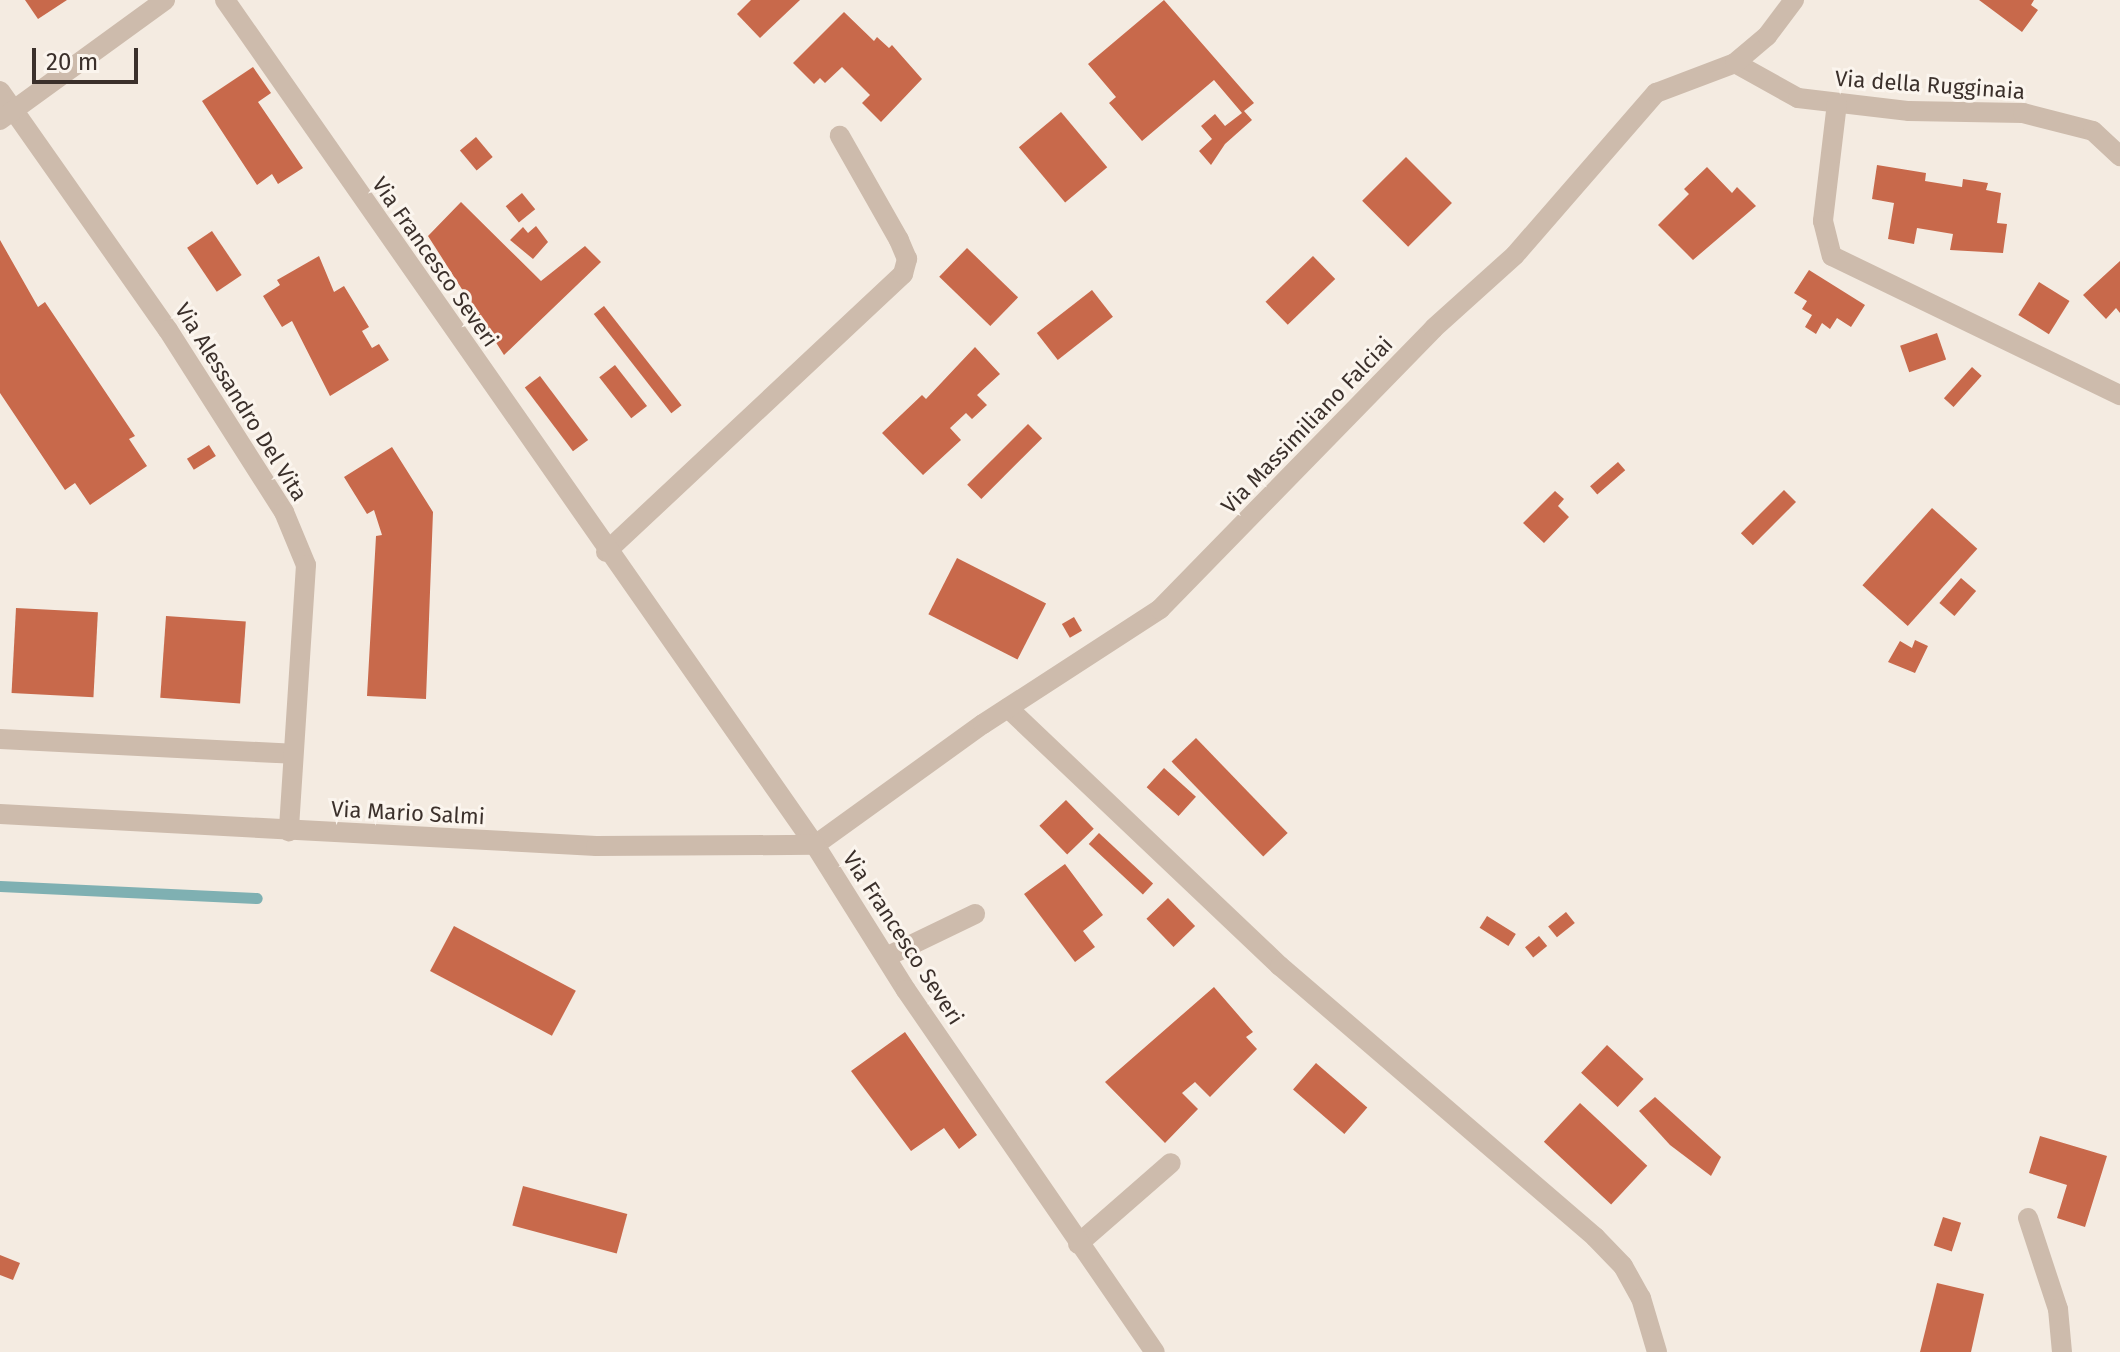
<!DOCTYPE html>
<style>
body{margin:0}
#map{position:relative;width:2120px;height:1352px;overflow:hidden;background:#f4ebe1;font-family:"Fira Sans",sans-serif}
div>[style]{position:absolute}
.stream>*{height:11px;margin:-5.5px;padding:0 5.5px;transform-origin:5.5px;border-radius:5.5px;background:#7fb0b2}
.building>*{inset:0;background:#c8694b;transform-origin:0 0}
.service>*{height:20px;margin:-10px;padding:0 10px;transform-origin:10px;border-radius:10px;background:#cdbbac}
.minor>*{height:20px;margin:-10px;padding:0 10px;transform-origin:10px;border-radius:10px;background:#cdbbac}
.tertiary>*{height:20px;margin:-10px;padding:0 10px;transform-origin:10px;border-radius:10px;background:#cdbbac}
span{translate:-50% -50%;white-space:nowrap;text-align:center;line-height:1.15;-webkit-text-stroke:6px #fbf5ee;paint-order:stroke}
.street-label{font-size:22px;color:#3b302b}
.scale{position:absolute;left:32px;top:48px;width:106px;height:36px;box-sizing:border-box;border:4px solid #3b302b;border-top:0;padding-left:10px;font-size:24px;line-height:28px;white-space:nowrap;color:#3b302b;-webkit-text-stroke:6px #fbf5ee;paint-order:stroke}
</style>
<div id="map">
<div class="stream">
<div style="left:0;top:886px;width:257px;rotate:2.7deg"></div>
</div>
<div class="building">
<div style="clip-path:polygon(25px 0,67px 0,38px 19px)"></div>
<div style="clip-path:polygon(751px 0,800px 0,760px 38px,737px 14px)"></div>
<div style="clip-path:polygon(1164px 0,1254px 103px,1244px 111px,1252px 120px,1225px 144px,1211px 165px,1199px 151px,1212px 139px,1201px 126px,1215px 114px,1225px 126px,1242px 113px,1214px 80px,1142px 141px,1109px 103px,1116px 97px,1088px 64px)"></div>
<div style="clip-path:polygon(1979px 0,2034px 0,2031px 5px,2038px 10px,2022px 32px)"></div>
<div style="clip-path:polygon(844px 12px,874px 41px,877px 37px,889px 48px,892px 45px,922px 79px,881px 122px,862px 103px,870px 95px,842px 67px,825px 83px,820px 78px,814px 84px,793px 63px)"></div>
<div style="clip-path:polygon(253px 67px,271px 93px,258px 102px,303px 168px,278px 184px,272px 174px,257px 185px,202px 101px)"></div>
<div style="left:1061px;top:112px;width:72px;height:55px;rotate:50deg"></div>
<div style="left:476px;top:137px;width:26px;height:21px;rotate:50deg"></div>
<div style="left:1406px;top:157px;width:65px;height:62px;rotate:45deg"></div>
<div style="clip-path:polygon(1877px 165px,1926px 173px,1925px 181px,1962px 187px,1963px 179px,1988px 183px,1986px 190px,2001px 193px,1997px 223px,2007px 224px,2003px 253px,1950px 250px,1953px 234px,1917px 228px,1914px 244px,1888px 239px,1894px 203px,1872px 199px)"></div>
<div style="clip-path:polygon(1707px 167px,1732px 193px,1737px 187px,1756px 206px,1693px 260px,1658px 225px,1689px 194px,1684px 189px)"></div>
<div style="left:522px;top:193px;width:21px;height:21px;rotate:51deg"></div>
<div style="clip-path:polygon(461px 202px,541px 281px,585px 246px,601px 262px,504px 355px,428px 236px)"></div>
<div style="clip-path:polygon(536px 226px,548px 242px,533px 259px,510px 240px,523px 227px,528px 233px)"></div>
<div style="left:212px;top:231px;width:53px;height:30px;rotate:56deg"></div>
<div style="clip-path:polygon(0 240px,38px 307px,45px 302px,135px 436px,129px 439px,147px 466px,90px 505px,75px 483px,65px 490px,0 393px)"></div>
<div style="left:967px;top:248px;width:71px;height:40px;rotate:44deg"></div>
<div style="clip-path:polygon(319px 256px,334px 292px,344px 286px,369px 327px,362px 331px,372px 348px,379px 344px,389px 360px,330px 396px,292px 321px,282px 327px,263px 296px,280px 285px,277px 280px)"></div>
<div style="left:1313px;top:256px;width:32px;height:66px;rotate:46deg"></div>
<div style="clip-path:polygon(2120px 261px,2120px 313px,2116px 308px,2106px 319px,2083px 295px)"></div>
<div style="clip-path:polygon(1809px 270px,1865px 305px,1851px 327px,1837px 318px,1830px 329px,1822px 323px,1816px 334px,1805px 327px,1812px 315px,1802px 309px,1807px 301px,1794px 293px)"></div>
<div style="left:2039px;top:282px;width:36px;height:39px;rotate:32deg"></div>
<div style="left:1092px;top:290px;width:34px;height:70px;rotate:52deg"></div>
<div style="left:604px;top:306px;width:126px;height:13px;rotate:52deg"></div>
<div style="left:1937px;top:333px;width:28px;height:39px;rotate:71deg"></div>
<div style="clip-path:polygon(975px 347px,1000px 374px,977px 395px,987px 405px,972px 419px,966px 413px,950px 428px,961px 440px,923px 475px,882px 433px,922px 395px,926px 399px)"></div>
<div style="left:615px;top:365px;width:52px;height:20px;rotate:52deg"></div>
<div style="left:1972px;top:367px;width:13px;height:42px;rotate:42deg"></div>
<div style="left:540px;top:376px;width:80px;height:19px;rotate:53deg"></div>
<div style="left:1028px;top:424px;width:20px;height:86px;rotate:45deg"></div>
<div style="left:209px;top:445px;width:13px;height:26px;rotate:58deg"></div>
<div style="clip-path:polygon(392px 447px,433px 512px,426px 699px,367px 696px,376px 536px,382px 535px,374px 510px,367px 514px,344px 477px)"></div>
<div style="left:1618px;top:462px;width:11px;height:37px;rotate:49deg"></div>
<div style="left:1784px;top:490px;width:17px;height:61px;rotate:45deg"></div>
<div style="clip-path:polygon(1555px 491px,1564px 499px,1558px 506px,1569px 517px,1544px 543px,1523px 523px)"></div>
<div style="left:1932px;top:508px;width:61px;height:104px;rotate:42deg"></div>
<div style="left:957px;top:558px;width:100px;height:63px;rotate:27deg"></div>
<div style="left:1961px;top:578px;width:20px;height:33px;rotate:41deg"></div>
<div style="left:16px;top:608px;width:82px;height:85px;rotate:3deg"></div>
<div style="left:166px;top:616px;width:80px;height:82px;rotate:4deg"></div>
<div style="left:1074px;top:617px;width:16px;height:14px;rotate:60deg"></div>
<div style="clip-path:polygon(1915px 640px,1928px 646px,1915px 673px,1888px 662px,1900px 641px,1912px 648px)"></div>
<div style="left:1196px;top:738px;width:132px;height:34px;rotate:46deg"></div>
<div style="left:1164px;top:768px;width:43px;height:26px;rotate:42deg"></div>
<div style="left:1066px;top:800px;width:40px;height:37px;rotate:46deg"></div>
<div style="left:1099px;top:833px;width:74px;height:15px;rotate:43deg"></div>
<div style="clip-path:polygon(1065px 864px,1103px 915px,1083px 931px,1095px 947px,1075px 962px,1024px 894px)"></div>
<div style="left:1168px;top:898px;width:39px;height:30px;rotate:46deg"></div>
<div style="left:1566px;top:912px;width:14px;height:23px;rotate:51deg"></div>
<div style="left:1487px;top:916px;width:34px;height:14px;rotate:32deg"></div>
<div style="left:454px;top:926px;width:138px;height:51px;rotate:28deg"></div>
<div style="left:1539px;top:936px;width:13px;height:18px;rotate:51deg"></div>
<div style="clip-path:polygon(1214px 987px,1253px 1032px,1246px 1037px,1257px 1049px,1210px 1097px,1195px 1082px,1182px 1093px,1198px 1109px,1165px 1143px,1105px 1082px)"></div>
<div style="clip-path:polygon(905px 1032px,977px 1135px,959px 1149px,944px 1128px,911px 1151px,851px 1071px)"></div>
<div style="left:1607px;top:1045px;width:50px;height:38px;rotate:43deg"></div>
<div style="left:1316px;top:1063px;width:68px;height:35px;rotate:41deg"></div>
<div style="clip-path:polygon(1655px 1097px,1721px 1157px,1711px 1176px,1670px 1145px,1639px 1111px)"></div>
<div style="left:1580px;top:1103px;width:92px;height:53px;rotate:43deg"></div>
<div style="clip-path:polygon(2040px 1136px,2107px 1156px,2085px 1227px,2057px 1218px,2067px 1185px,2029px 1173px)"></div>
<div style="left:523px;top:1186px;width:108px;height:41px;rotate:15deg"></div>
<div style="left:1943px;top:1217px;width:19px;height:30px;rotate:18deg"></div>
<div style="clip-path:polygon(0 1255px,20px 1263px,13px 1280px,0 1275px)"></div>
<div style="clip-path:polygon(1937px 1283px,1984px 1294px,1971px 1352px,1920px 1352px)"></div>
</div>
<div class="service">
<div style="left:606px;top:552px;width:407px;rotate:-43.1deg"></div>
<div style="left:903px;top:274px;width:16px;rotate:-75deg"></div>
<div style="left:907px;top:259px;width:21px;rotate:-113deg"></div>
<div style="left:899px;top:240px;width:120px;rotate:-119.6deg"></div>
<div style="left:1008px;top:708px;width:375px;rotate:43.5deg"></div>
<div style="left:1280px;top:966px;width:416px;rotate:40.7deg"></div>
<div style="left:1595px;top:1237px;width:40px;rotate:46deg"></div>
<div style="left:1623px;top:1266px;width:37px;rotate:61deg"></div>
<div style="left:1641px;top:1298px;width:56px;rotate:73.5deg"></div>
<div style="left:0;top:739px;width:293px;rotate:2.9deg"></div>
<div style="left:886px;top:957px;width:99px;rotate:-25.8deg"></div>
<div style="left:2028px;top:1218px;width:96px;rotate:71.8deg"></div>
<div style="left:2058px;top:1309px;width:43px;rotate:84.7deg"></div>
<div style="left:1078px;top:1244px;width:123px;rotate:-41.1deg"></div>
</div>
<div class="minor">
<div style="left:1735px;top:63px;width:72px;rotate:29.1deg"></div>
<div style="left:1798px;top:98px;width:112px;rotate:6.7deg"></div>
<div style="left:1909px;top:111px;width:114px;rotate:1deg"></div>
<div style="left:2023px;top:113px;width:72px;rotate:14.4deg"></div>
<div style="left:2093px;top:131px;width:37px;rotate:43deg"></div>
<div style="left:0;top:91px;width:292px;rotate:54.9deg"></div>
<div style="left:168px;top:330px;width:216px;rotate:57.5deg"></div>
<div style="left:284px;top:512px;width:57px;rotate:67.5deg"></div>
<div style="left:306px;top:565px;width:267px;rotate:93.7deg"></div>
<div style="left:1837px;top:103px;width:119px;rotate:96.8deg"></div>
<div style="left:1823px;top:221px;width:36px;rotate:76deg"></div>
<div style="left:1832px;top:256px;width:320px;rotate:25.8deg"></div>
<div style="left:0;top:120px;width:204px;rotate:-36deg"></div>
<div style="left:815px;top:845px;width:207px;rotate:-35.8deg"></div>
<div style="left:983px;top:724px;width:211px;rotate:-33deg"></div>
<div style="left:1160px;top:609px;width:392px;rotate:-45.7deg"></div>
<div style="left:1434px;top:328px;width:109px;rotate:-42deg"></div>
<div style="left:1515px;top:255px;width:215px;rotate:-49deg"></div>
<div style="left:1656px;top:93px;width:85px;rotate:-20.8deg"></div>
<div style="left:1735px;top:63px;width:42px;rotate:-40.2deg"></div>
<div style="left:1767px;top:36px;width:45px;rotate:-53.1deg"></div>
</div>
<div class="tertiary">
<div style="left:225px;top:0;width:1031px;rotate:55.08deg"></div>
<div style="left:815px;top:845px;width:171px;rotate:57.9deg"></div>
<div style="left:906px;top:990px;width:439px;rotate:55.5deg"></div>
<div style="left:0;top:814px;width:597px;rotate:3.07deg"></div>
<div style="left:596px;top:846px;width:219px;rotate:-0.3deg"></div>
</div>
<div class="street-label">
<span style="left:1930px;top:85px;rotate:4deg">Via della Rugginaia</span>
<span style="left:435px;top:262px;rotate:55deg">Via Francesco Severi</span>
<span style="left:241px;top:402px;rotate:58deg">Via Alessandro Del Vita</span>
<span style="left:1307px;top:425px;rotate:-46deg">Via Massimiliano Falciai</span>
<span style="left:408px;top:813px;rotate:3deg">Via Mario Salmi</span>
<span style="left:903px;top:938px;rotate:57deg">Via Francesco Severi</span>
</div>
<div class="scale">20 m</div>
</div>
